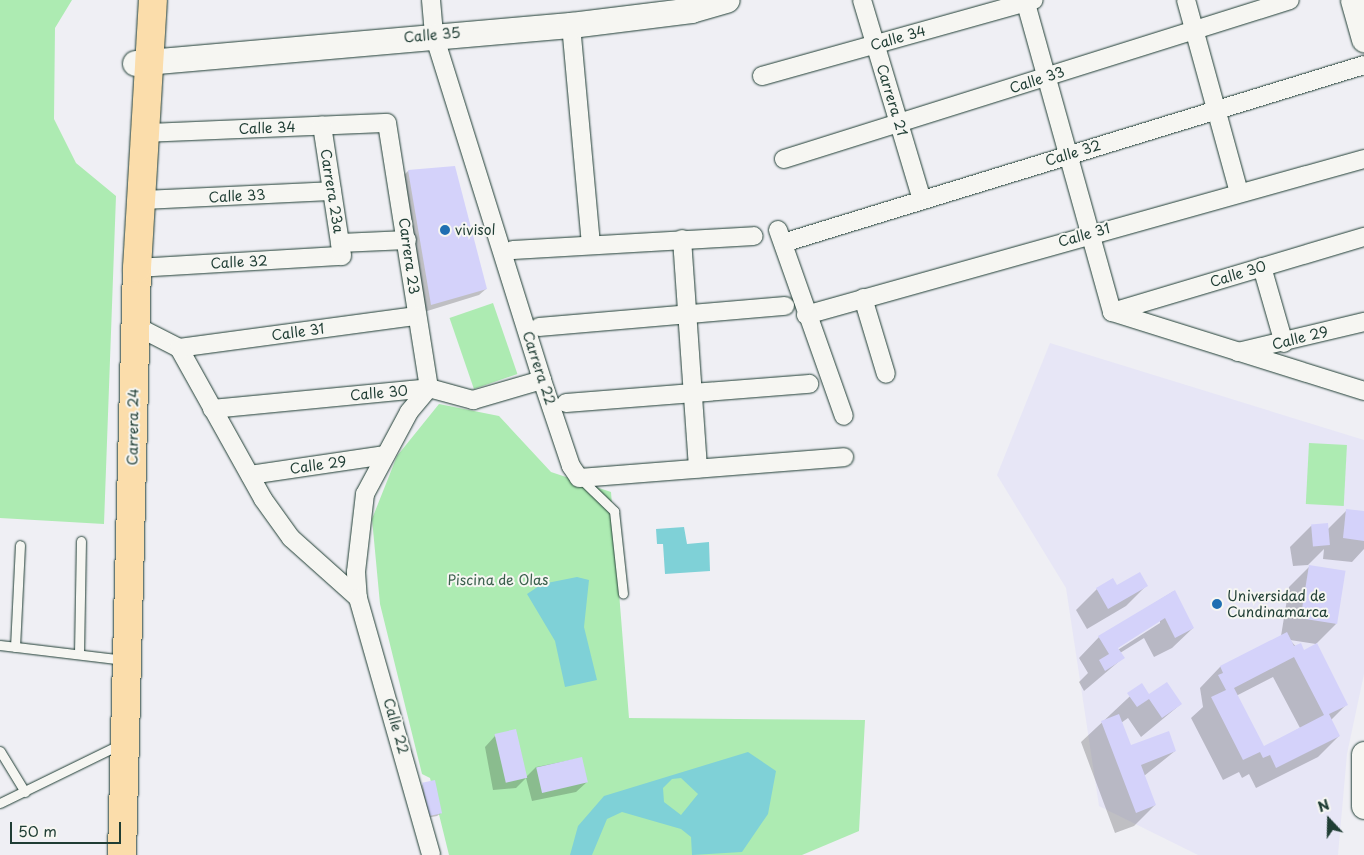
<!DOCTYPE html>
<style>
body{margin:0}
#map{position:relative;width:1364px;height:855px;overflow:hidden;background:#efeff4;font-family:"Playpen Sans",sans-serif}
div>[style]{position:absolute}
.built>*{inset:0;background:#e7e6f6}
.green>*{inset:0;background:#adebb2;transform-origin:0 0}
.water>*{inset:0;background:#7fd1d7}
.shadow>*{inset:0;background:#0003}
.building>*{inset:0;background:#d4d2fa;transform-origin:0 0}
.roads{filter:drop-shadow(0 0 1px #1f3d34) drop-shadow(0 0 1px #1f3d34)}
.lane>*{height:9px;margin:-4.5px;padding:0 4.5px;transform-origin:4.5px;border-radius:4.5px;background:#f6f6f2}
.street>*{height:18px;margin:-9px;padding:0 9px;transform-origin:9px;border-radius:9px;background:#f6f6f2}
.secondary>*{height:25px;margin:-12.5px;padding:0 12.5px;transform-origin:12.5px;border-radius:12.5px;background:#f6f6f2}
.primary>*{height:28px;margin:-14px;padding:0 14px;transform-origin:14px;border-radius:14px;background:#fbddab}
.dots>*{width:14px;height:14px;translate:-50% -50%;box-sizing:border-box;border:2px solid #f6f6f2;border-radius:50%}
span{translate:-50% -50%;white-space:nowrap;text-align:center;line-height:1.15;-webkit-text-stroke:4px #f6f6f2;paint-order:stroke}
.street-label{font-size:14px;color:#1f3d34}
.poi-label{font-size:14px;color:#1f3d34}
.left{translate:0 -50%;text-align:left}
.park-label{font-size:14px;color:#3b604d}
.north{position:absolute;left:1304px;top:795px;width:50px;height:50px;-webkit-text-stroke:4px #f6f6f2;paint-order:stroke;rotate:339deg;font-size:14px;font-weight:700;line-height:20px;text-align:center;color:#1f3d34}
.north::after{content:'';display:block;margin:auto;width:18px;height:22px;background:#1f3d34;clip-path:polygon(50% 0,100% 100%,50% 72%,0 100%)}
.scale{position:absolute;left:10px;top:822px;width:111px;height:22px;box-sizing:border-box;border:2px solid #1f3d34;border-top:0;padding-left:6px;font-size:15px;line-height:18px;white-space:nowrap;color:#1f3d34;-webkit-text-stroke:4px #f6f6f2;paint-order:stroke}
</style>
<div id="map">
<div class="built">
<div style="clip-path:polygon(1050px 343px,1364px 440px,1364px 674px,1347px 754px,1338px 855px,1198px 855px,1099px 806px,1066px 588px,997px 475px)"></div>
</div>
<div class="green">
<div style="clip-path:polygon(0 0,72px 0,55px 28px,54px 119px,76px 163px,116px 196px,104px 524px,0 518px)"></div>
<div style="left:493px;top:303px;width:75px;height:46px;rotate:71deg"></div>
<div style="clip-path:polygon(439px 404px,499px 416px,551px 472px,611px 492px,629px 718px,865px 720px,859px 831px,802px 855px,449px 855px,430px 778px,422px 774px,380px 604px,372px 519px,397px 456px)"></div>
<div style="left:1309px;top:443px;width:38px;height:61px;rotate:3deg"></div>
</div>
<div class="water">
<div style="clip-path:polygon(684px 527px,687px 544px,709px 542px,710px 571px,665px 574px,663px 544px,657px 544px,656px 529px)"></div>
<div style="clip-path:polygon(577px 577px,589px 580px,584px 627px,597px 680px,565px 687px,555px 641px,527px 594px,542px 584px)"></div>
<div style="clip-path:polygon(evenodd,748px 752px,776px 771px,768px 814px,742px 852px,692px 855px,691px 837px,681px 829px,622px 812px,607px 819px,592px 855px,570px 855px,578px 826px,604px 796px,748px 752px,681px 778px,698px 794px,681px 815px,664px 802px,663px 788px,672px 779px,681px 778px)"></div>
</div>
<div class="shadow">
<div style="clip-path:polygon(454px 168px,486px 289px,479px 295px,424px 312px,401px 178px,408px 171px)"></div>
<div style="clip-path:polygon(1347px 510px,1364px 512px,1364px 549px,1352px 562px,1323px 559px,1324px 549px,1308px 565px,1293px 566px,1290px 547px,1311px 526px,1327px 525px,1327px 530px)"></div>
<div style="clip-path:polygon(evenodd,1309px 567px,1336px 624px,1316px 644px,1290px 640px,1347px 704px,1331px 720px,1339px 736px,1318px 757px,1256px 788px,1249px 774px,1242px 778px,1239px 772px,1223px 780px,1191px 718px,1203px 707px,1200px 688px,1220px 667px,1281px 636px,1289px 587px,1309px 567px,1273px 677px,1300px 728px,1263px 748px,1236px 696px,1273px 677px)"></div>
<div style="clip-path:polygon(1146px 586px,1126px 606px,1087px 629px,1076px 610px,1097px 589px)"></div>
<div style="clip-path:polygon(evenodd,1174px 591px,1193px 628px,1172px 648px,1154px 657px,1144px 638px,1120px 653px,1123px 658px,1084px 691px,1079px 682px,1088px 673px,1079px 658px,1099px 637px,1174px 591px,1160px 620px,1160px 623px,1113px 653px,1112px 651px,1160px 620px)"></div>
<div style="clip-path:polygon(1142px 685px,1149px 696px,1181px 704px,1141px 737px,1128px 718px,1121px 723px,1130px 747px,1175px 751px,1144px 776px,1155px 805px,1134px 826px,1115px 833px,1081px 742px)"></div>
<div style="clip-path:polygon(495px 736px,526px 777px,536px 767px,581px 758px,587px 782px,576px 792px,532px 801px,526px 778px,516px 788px,493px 790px,485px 747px)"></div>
<div style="clip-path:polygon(422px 784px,441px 813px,437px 816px,426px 818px)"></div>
</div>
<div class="building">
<div style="clip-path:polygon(455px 166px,487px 289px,431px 305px,408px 170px)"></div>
<div style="clip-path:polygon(1346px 509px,1364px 511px,1364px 541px,1343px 538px)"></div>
<div style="left:1328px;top:523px;width:22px;height:17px;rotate:85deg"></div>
<div style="left:1309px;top:565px;width:37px;height:54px;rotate:9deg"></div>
<div style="clip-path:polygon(1140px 572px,1148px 586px,1108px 609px,1096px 588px,1113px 578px,1117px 585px)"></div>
<div style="clip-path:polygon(1175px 590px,1194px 628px,1175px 638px,1165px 618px,1118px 648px,1125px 658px,1105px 671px,1099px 660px,1109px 654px,1098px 636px)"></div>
<div style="clip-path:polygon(evenodd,1287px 632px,1294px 646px,1301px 643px,1304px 650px,1317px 643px,1348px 705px,1329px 714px,1340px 736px,1276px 768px,1270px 755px,1263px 758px,1260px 752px,1243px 760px,1211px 697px,1226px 690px,1218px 675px,1223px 673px,1220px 666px,1287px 632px,1294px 657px,1324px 715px,1264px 746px,1234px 688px,1294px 657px)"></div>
<div style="clip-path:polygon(1167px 682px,1182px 704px,1162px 718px,1149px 699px,1137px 707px,1127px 693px,1142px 683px,1149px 694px)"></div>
<div style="clip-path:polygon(1119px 714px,1131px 745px,1169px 731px,1176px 751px,1141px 765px,1156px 805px,1136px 813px,1101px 721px)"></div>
<div style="left:516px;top:729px;width:50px;height:22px;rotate:77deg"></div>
<div style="left:582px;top:757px;width:26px;height:47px;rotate:77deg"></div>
<div style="left:435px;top:780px;width:34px;height:13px;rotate:78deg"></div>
</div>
<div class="roads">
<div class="lane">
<div style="left:582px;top:480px;width:45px;rotate:44.1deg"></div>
<div style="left:614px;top:511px;width:83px;rotate:83.8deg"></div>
<div style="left:0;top:645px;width:125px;rotate:6.9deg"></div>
<div style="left:15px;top:647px;width:102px;rotate:-87.2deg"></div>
<div style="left:79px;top:654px;width:113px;rotate:-89deg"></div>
<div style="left:0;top:751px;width:48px;rotate:58.6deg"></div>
<div style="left:0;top:803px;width:135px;rotate:-26deg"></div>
</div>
<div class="street">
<div style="left:431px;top:0;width:35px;rotate:85deg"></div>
<div style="left:434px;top:35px;width:362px;rotate:72.6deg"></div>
<div style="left:542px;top:380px;width:91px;rotate:71.4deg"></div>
<div style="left:571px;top:466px;width:14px;rotate:56deg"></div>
<div style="left:579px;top:478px;width:266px;rotate:-4.5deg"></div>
<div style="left:862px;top:0;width:209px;rotate:73.3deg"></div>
<div style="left:1025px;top:0;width:324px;rotate:74.4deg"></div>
<div style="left:1186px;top:0;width:200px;rotate:74.6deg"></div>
<div style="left:571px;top:25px;width:221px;rotate:84.8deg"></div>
<div style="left:762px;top:76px;width:282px;rotate:-15.6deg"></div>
<div style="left:146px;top:133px;width:241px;rotate:-2.4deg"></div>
<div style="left:387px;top:123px;width:268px;rotate:81deg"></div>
<div style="left:784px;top:159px;width:530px;rotate:-17.44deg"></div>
<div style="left:142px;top:200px;width:190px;rotate:-2.7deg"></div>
<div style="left:778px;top:230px;width:197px;rotate:70.5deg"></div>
<div style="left:682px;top:239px;width:230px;rotate:86deg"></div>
<div style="left:340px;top:243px;width:67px;rotate:-2.6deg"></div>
<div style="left:783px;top:243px;width:608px;rotate:-17.03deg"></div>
<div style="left:513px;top:250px;width:241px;rotate:-3.3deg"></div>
<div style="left:1262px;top:267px;width:79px;rotate:73.9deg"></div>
<div style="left:137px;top:268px;width:205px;rotate:-3.4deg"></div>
<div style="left:342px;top:256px;width:132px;rotate:-98.7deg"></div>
<div style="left:863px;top:298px;width:79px;rotate:73.2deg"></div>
<div style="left:1112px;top:312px;width:264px;rotate:17.4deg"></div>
<div style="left:1112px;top:312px;width:263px;rotate:-16.6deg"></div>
<div style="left:806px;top:315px;width:579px;rotate:-15.62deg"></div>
<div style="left:136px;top:326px;width:48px;rotate:27.1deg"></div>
<div style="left:179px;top:348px;width:173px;rotate:60.9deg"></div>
<div style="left:263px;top:499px;width:48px;rotate:54.3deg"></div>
<div style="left:291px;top:538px;width:90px;rotate:41.8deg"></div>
<div style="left:539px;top:327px;width:247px;rotate:-4.9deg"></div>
<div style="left:179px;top:348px;width:240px;rotate:-7.7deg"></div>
<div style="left:1238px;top:352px;width:130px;rotate:-13.4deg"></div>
<div style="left:429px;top:388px;width:31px;rotate:130deg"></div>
<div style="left:409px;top:412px;width:93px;rotate:118.2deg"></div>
<div style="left:365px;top:494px;width:79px;rotate:96.6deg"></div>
<div style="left:356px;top:572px;width:26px;rotate:86deg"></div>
<div style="left:358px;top:598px;width:267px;rotate:74.1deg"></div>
<div style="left:566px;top:403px;width:244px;rotate:-4.5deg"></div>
<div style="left:212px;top:409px;width:218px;rotate:-5.5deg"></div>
<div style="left:429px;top:388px;width:46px;rotate:15.3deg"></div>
<div style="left:473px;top:400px;width:72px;rotate:-16.2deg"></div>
<div style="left:250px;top:475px;width:137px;rotate:-8.4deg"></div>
</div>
<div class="secondary">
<div style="left:1353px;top:0;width:41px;rotate:74.2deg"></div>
<div style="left:135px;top:63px;width:438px;rotate:-5deg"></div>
<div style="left:571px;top:25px;width:121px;rotate:-7.1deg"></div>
<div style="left:691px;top:10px;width:37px;rotate:-16deg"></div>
<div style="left:1364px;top:754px;width:52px;rotate:90deg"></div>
</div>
<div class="primary">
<div style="left:122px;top:855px;width:587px;rotate:-88.54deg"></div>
<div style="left:137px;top:268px;width:268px;rotate:-86.6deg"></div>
</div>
</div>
<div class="dots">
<div style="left:445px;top:230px;background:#1f6fb2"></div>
<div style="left:1217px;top:604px;background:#1f6fb2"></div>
</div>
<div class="street-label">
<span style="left:432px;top:35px;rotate:-5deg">Calle 35</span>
<span style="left:898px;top:38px;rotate:-16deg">Calle 34</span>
<span style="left:1037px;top:80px;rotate:-18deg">Calle 33</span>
<span style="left:892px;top:100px;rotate:73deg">Carrera 21</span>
<span style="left:267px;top:128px;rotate:-2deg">Calle 34</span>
<span style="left:1073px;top:153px;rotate:-17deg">Calle 32</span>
<span style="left:332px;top:191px;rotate:81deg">Carrera 23a</span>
<span style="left:237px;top:196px;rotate:-3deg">Calle 33</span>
<span style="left:1084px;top:235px;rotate:-16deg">Calle 31</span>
<span style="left:409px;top:256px;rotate:82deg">Carrera 23</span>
<span style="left:239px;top:262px;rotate:-3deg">Calle 32</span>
<span style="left:1238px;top:274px;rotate:-17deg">Calle 30</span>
<span style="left:298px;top:332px;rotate:-8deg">Calle 31</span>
<span style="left:1300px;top:338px;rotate:-14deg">Calle 29</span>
<span style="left:539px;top:368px;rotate:72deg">Carrera 22</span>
<span style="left:379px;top:393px;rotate:-5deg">Calle 30</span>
<span style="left:133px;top:427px;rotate:-89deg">Carrera 24</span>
<span style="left:318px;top:465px;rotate:-8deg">Calle 29</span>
<span style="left:396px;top:726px;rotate:74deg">Calle 22</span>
</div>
<div class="poi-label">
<span class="left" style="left:455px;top:230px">vivisol</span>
<span class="left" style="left:1227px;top:604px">Universidad de<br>Cundinamarca</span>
</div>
<div class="park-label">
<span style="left:498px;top:580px">Piscina de Olas</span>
</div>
<div class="north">N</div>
<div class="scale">50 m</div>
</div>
